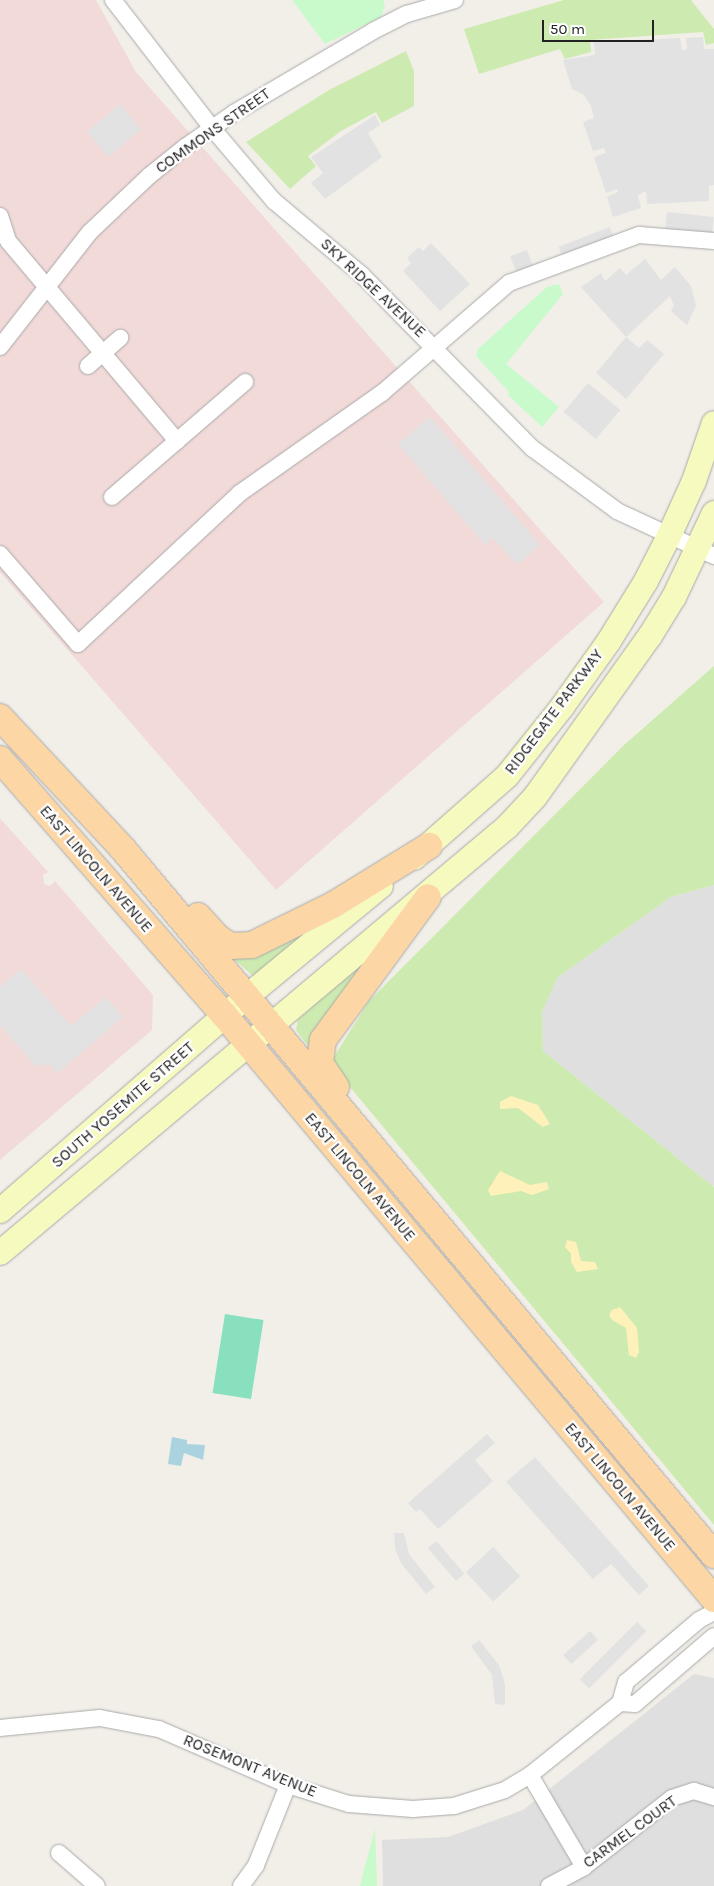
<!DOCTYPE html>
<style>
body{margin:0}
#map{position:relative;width:714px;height:1886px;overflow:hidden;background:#f2efe9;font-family:Karla,sans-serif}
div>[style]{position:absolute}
.residential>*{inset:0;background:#e0dfdf}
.commercial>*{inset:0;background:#f2dad9}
.grass>*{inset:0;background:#cdebb0}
.sand>*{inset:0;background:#fff1ba}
.park>*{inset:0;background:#c8facc}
.pitch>*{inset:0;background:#88e0be;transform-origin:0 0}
.parking>*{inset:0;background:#e2e2e2;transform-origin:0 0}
.water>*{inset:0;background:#aad3df}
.roads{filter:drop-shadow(0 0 1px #a9a9a9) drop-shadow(0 0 1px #a9a9a9)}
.street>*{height:16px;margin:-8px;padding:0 8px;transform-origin:8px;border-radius:8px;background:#fff}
.secondary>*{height:24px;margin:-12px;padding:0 12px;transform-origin:12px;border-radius:12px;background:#f7fabf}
.primary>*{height:26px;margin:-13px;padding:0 13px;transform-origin:13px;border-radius:13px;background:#fcd6a4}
span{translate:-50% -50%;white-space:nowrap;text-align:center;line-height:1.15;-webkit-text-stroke:4.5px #fff;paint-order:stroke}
.street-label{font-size:16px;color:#222}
.scale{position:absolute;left:542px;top:20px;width:112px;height:22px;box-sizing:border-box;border:2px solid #222;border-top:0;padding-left:6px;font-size:15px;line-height:18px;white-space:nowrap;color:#222;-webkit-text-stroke:4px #fff;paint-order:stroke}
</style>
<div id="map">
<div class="residential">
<div style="clip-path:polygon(714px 885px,714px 1187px,543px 1051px,542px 1011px,558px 977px,671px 897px)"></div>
<div style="clip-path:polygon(694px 1674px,714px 1678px,714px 1886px,383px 1886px,382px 1840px,448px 1837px,523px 1810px)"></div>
</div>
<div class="commercial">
<div style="clip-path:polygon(0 0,96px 0,136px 72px,604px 602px,276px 890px,0 572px)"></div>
<div style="clip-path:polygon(0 818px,48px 872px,43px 875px,44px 884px,50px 886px,55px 881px,153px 995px,152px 1030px,0 1160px)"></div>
</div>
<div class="grass">
<div style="clip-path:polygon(564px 0,691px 0,714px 29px,714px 43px,706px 45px,703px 32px,590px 40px,591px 52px,565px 59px,560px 49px,479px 74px,464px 29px)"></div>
<div style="clip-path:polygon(406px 51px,414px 71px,414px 106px,382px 123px,376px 112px,341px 131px,308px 156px,316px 166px,290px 189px,246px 142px,329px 90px)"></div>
<div style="clip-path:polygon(714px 666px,714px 885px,671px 897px,558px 977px,542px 1012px,543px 1051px,714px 1187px,714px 1525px,330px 1063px,369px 1001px,624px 745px)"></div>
<div style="clip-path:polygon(327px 921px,255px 978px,234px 959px,236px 955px)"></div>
<div style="clip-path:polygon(364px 963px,310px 1049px,296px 1030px,298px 1019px)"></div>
</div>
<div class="sand">
<div style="clip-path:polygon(511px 1096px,538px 1105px,550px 1124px,543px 1127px,518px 1108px,500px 1109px,500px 1102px)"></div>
<div style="clip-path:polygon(500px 1171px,530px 1185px,547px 1182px,549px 1189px,532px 1195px,521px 1191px,491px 1196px,488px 1190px)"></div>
<div style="clip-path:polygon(567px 1240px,576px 1242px,581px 1261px,595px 1262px,598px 1269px,577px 1272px,571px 1262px,571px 1254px,565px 1247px)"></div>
<div style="clip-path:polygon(620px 1307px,637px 1328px,639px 1352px,636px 1358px,629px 1355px,626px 1328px,612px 1320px,609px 1315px,612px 1310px)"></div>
</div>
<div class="park">
<div style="clip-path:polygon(292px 0,383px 0,385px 6px,381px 17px,325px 44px)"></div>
<div style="clip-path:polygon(559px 284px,563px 294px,506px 364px,559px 407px,542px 427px,508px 395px,509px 392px,476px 356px,478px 349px,547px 287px)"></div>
<div style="clip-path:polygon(375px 1828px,377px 1886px,360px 1886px)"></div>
</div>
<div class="pitch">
<div style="left:225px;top:1314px;width:39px;height:80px;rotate:9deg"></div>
</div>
<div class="parking">
<div style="clip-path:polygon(703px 37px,704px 49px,714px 49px,714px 185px,709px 186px,709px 201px,647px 204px,646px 192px,643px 192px,638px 196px,641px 208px,613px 217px,607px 197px,618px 192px,617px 189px,606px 193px,594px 157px,606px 153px,604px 148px,593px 151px,583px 122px,594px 118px,591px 106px,584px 95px,572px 89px,563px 60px,595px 55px,594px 42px,680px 38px,682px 50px,687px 49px,686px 38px)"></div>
<div style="left:120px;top:104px;width:33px;height:43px;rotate:50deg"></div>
<div style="clip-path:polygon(375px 115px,380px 125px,368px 133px,382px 157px,325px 199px,311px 183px,323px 173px,311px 157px)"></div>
<div style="left:667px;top:212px;width:47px;height:24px;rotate:6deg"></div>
<div style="left:610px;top:227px;width:17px;height:55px;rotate:69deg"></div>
<div style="clip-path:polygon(431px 243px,470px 284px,440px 311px,403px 271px,411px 263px,407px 258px,419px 247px,423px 251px)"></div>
<div style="left:527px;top:250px;width:25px;height:18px;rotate:69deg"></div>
<div style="clip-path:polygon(645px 259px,661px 280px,675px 267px,691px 286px,696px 306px,687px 325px,671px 311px,674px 306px,670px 296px,626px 337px,639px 348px,647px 340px,664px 354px,626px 399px,596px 373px,626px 337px,581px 287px,601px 273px,605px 281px,620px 268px,626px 275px)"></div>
<div style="left:588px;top:383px;width:42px;height:38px;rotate:40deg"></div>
<div style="clip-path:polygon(430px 417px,540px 545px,517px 565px,493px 538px,485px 545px,398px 444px)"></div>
<div style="clip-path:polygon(21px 969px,71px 1026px,106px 997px,123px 1017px,58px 1073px,49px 1064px,35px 1066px,0 1025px,0 987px)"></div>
<div style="clip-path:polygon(487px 1434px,495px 1443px,475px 1460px,493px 1481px,438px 1529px,420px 1509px,416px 1512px,408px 1503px)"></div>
<div style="clip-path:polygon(535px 1457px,649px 1586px,639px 1595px,611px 1564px,593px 1579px,506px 1482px)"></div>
<div style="clip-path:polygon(394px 1533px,404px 1533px,409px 1554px,435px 1587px,426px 1594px,401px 1563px,395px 1548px)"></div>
<div style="left:436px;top:1541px;width:43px;height:11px;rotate:49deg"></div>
<div style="left:493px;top:1547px;width:40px;height:37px;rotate:47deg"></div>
<div style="left:637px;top:1622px;width:13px;height:81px;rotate:45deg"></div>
<div style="left:590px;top:1631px;width:12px;height:36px;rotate:48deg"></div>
<div style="clip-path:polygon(479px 1640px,499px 1665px,505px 1684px,505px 1705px,495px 1704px,492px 1675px,471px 1646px)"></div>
</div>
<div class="water">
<div style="clip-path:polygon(172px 1437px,187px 1440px,187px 1444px,205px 1445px,203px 1460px,184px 1453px,181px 1466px,168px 1464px)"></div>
</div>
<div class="roads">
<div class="street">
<div style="left:113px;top:0;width:162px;rotate:52.3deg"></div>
<div style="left:212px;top:128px;width:96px;rotate:49.7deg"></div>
<div style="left:274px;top:201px;width:115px;rotate:40.1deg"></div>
<div style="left:362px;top:275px;width:243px;rotate:45.5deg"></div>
<div style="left:532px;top:448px;width:106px;rotate:36.5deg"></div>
<div style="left:617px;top:511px;width:107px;rotate:24.9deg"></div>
<div style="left:0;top:216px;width:26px;rotate:72deg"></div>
<div style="left:8px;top:241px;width:262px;rotate:49.8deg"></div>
<div style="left:0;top:347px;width:146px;rotate:-52deg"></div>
<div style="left:90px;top:232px;width:81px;rotate:-43.5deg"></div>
<div style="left:149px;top:176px;width:46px;rotate:-38.9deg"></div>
<div style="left:185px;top:147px;width:60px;rotate:-34.8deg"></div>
<div style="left:234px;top:113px;width:161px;rotate:-30.5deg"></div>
<div style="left:373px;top:31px;width:38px;rotate:-27deg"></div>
<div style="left:407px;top:14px;width:50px;rotate:-16.3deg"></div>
<div style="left:88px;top:366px;width:43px;rotate:-41.2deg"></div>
<div style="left:112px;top:497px;width:176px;rotate:-40.8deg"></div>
<div style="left:0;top:554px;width:119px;rotate:49.1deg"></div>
<div style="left:78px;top:644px;width:221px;rotate:-43deg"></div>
<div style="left:240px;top:493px;width:174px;rotate:-35.2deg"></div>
<div style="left:382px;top:393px;width:168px;rotate:-40.9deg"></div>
<div style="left:509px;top:283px;width:139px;rotate:-20.3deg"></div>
<div style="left:639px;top:235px;width:75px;rotate:4.6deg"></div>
<div style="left:620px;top:1703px;width:15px;rotate:4deg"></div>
<div style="left:635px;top:1704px;width:104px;rotate:-40.7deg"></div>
<div style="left:0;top:1728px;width:100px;rotate:-5.7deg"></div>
<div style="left:100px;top:1718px;width:60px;rotate:10.6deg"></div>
<div style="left:159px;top:1729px;width:141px;rotate:23.5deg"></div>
<div style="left:288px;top:1785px;width:64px;rotate:17.3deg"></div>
<div style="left:349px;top:1804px;width:64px;rotate:4.5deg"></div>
<div style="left:413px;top:1809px;width:41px;rotate:-4.2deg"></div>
<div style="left:454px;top:1806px;width:53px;rotate:-17.4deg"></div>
<div style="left:505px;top:1790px;width:29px;rotate:-31deg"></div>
<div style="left:530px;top:1775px;width:115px;rotate:-38.7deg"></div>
<div style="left:620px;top:1703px;width:22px;rotate:-74deg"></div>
<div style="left:626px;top:1682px;width:96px;rotate:-40.3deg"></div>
<div style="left:699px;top:1620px;width:17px;rotate:-28deg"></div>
<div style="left:530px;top:1775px;width:107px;rotate:59.6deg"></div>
<div style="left:59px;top:1853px;width:50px;rotate:41deg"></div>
<div style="left:241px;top:1886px;width:26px;rotate:-54deg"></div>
<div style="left:256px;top:1865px;width:86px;rotate:-68.2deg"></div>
<div style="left:549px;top:1886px;width:40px;rotate:-28deg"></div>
<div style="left:584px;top:1867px;width:112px;rotate:-38.1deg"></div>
<div style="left:672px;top:1798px;width:23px;rotate:-18deg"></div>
<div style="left:694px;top:1791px;width:21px;rotate:17deg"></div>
</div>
<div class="secondary">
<div style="left:414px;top:858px;width:124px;rotate:-41.4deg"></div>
<div style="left:507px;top:776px;width:88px;rotate:-51.4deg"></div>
<div style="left:562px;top:707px;width:81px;rotate:-54.5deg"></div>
<div style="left:609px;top:641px;width:70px;rotate:-58.3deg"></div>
<div style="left:646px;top:581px;width:51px;rotate:-62.9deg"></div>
<div style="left:669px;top:536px;width:60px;rotate:-65.6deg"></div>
<div style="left:694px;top:481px;width:61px;rotate:-71deg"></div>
<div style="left:0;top:1211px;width:325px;rotate:-41deg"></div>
<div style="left:245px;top:998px;width:176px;rotate:-39.5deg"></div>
<div style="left:0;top:1253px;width:662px;rotate:-40.04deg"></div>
<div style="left:507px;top:827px;width:41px;rotate:-47deg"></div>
<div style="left:535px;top:797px;width:198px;rotate:-54.5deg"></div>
<div style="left:650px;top:636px;width:46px;rotate:-58.4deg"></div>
<div style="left:674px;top:597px;width:93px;rotate:-64.5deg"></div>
</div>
<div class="primary">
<div style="left:0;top:717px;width:180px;rotate:47deg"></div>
<div style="left:123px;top:849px;width:921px;rotate:50.07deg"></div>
<div style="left:0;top:759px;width:342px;rotate:48.8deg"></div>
<div style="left:225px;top:1016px;width:761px;rotate:50.01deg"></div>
<div style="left:198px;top:916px;width:30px;rotate:48deg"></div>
<div style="left:218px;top:938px;width:15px;rotate:32deg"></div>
<div style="left:231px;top:946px;width:21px;rotate:-3deg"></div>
<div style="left:252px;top:945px;width:90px;rotate:-26.3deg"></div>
<div style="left:333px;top:905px;width:113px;rotate:-31.6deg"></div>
<div style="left:336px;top:1087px;width:29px;rotate:-124deg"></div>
<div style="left:320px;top:1063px;width:23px;rotate:-83deg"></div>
<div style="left:323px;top:1040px;width:177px;rotate:-53.7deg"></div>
</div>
</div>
<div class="street-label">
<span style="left:213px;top:131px;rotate:-35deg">COMMONS STREET</span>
<span style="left:373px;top:288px;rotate:43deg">SKY RIDGE AVENUE</span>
<span style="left:554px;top:712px;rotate:-53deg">RIDGEGATE PARKWAY</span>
<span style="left:96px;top:869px;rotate:49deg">EAST LINCOLN AVENUE</span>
<span style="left:123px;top:1105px;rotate:-41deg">SOUTH YOSEMITE STREET</span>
<span style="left:360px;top:1177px;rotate:50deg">EAST LINCOLN AVENUE</span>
<span style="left:620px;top:1487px;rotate:50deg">EAST LINCOLN AVENUE</span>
<span style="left:250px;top:1766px;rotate:22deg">ROSEMONT AVENUE</span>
<span style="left:630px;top:1832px;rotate:-36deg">CARMEL COURT</span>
</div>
<div class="scale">50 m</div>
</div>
